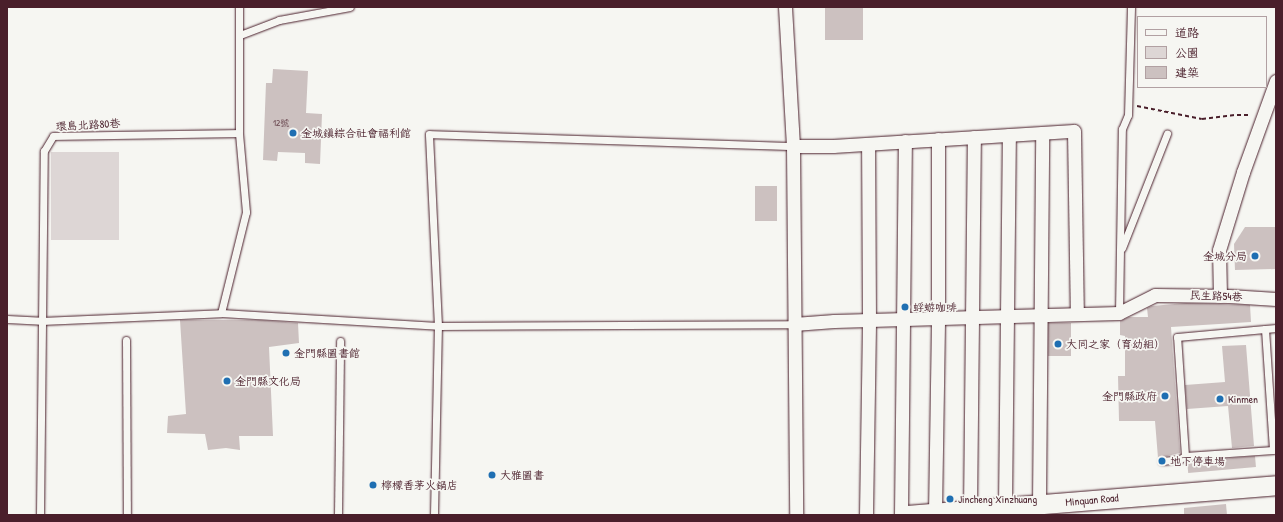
<!DOCTYPE html>
<meta charset="utf-8">
<style>
body{margin:0}
#map{position:relative;width:1283px;height:522px;overflow:hidden;background:#f6f6f2;font-family:"Patrick Hand","LXGW WenKai TC",sans-serif}
div>[style]{position:absolute}
.green>*{inset:0;background:#ddd6d5;transform-origin:0 0}
.building>*{inset:0;background:#ccc1c0;transform-origin:0 0}
.path>*{height:2px;margin-top:-1px;transform-origin:0;background:repeating-linear-gradient(90deg,#4a1f2b 0 4px,transparent 0 7px)}
.roads{filter:drop-shadow(0 0 1px #4a1f2b) drop-shadow(0 0 1px #4a1f2b)}
.service>*{height:7px;margin:-3.5px;padding:0 3.5px;transform-origin:3.5px;border-radius:3.5px;background:#f6f6f2}
.minor>*{height:13px;margin:-6.5px;padding:0 6.5px;transform-origin:6.5px;border-radius:6.5px;background:#f6f6f2}
.secondary>*{height:19px;margin:-9.5px;padding:0 9.5px;transform-origin:9.5px;border-radius:9.5px;background:#f6f6f2}
.dots>*{width:11px;height:11px;translate:-50% -50%;box-sizing:border-box;border:2px solid #f6f6f2;border-radius:50%}
span{translate:-50% -50%;white-space:nowrap;text-align:center;line-height:1.15;-webkit-text-stroke:3.5px #f6f6f2;paint-order:stroke}
.number-label{font-size:9px;color:#6a4850}
.number-label span{-webkit-text-stroke-width:0}
.street-label{font-size:11px;color:#4a1f2b}
.poi-label{font-size:11px;color:#4a1f2b}
.left{translate:0 -50%;text-align:left}
.right{translate:-100% -50%;text-align:right}
.frame{position:absolute;inset:0;border:8px solid #4a1f2b;pointer-events:none}
.legend{position:absolute;left:1137px;top:16px;width:130px;height:72px;box-sizing:border-box;background:#f6f6f2;border:1px solid #b1a0a2;margin:0;padding:5px 7px;list-style:none;font-size:12px;color:#4a1f2b}
.legend li{display:flex;align-items:center;gap:8px;height:20px}
.legend b{width:20px;border:1px solid #b1a0a2}
</style>
<div id="map">
<div class="green">
<div style="left:51px;top:152px;width:68px;height:88px"></div>
</div>
<div class="building">
<div style="left:825px;top:8px;width:38px;height:32px"></div>
<div style="clip-path:polygon(273px 69px,308px 71px,306px 113px,322px 114px,320px 164px,305px 163px,305px 153px,278px 152px,277px 161px,263px 160px,266px 83px,272px 83px)"></div>
<div style="left:755px;top:186px;width:22px;height:35px"></div>
<div style="clip-path:polygon(1245px 227px,1276px 227px,1276px 269px,1235px 270px,1234px 244px)"></div>
<div style="clip-path:polygon(1186px 303px,1250px 305px,1251px 322px,1171px 327px,1180px 453px,1158px 458px,1155px 421px,1119px 421px,1118px 376px,1125px 376px,1125px 336px,1120px 335px,1120px 321px,1129px 317px,1148px 317px,1147px 308px,1152px 306px)"></div>
<div style="clip-path:polygon(180px 320px,259px 320px,298px 323px,299px 343px,269px 347px,273px 436px,239px 436px,240px 450px,226px 448px,208px 450px,205px 434px,167px 433px,168px 416px,186px 414px)"></div>
<div style="left:1048px;top:323px;width:23px;height:33px"></div>
<div style="clip-path:polygon(1246px 345px,1254px 446px,1232px 448px,1228px 406px,1187px 409px,1185px 385px,1225px 382px,1222px 346px)"></div>
<div style="left:1255px;top:456px;width:11px;height:68px;rotate:85deg"></div>
<div style="clip-path:polygon(1226px 504px,1227px 515px,1184px 515px,1184px 508px)"></div>
</div>
<div class="path">
<div style="left:1137px;top:106px;width:66px;rotate:11.3deg"></div>
<div style="left:1202px;top:119px;width:35px;rotate:-7deg"></div>
<div style="left:1237px;top:115px;width:14px"></div>
</div>
<div class="roads">
<div class="service">
<div style="left:240px;top:35px;width:42px;rotate:-21deg"></div>
<div style="left:279px;top:20px;width:72px;rotate:-10.4deg"></div>
<div style="left:1122px;top:248px;width:123px;rotate:-68.5deg"></div>
<div style="left:221px;top:313px;width:104px;rotate:-76.1deg"></div>
<div style="left:246px;top:212px;width:79px;rotate:-95.1deg"></div>
<div style="left:239px;top:133px;width:126px;rotate:-90deg"></div>
<div style="left:1119px;top:313px;width:184px;rotate:-89.1deg"></div>
<div style="left:1122px;top:129px;width:15px;rotate:-67deg"></div>
<div style="left:1128px;top:115px;width:108px;rotate:-88.4deg"></div>
<div style="left:7px;top:319px;width:34px;rotate:3deg"></div>
<div style="left:41px;top:321px;width:180px;rotate:-2.5deg"></div>
<div style="left:221px;top:313px;width:217px;rotate:3.4deg"></div>
<div style="left:438px;top:326px;width:356px;rotate:-0.3deg"></div>
<div style="left:1265px;top:329px;width:121px;rotate:86.2deg"></div>
<div style="left:1273px;top:450px;width:88px;rotate:176.1deg"></div>
<div style="left:1185px;top:456px;width:119px;rotate:-93.8deg"></div>
<div style="left:1177px;top:337px;width:88px;rotate:-5.2deg"></div>
<div style="left:1265px;top:329px;width:11px;rotate:-5deg"></div>
<div style="left:126px;top:340px;width:175px;rotate:89.7deg"></div>
<div style="left:1162px;top:461px;width:18px;rotate:-6deg"></div>
<div style="left:1180px;top:459px;width:6px;rotate:-31deg"></div>
<div style="left:40px;top:515px;width:364px;rotate:-89.4deg"></div>
<div style="left:44px;top:151px;width:17px;rotate:-59deg"></div>
<div style="left:53px;top:136px;width:186px;rotate:-0.9deg"></div>
<div style="left:338px;top:515px;width:174px;rotate:-89.3deg"></div>
<div style="left:434px;top:515px;width:189px;rotate:-88.8deg"></div>
<div style="left:438px;top:326px;width:192px;rotate:-92.7deg"></div>
<div style="left:429px;top:134px;width:364px;rotate:1.9deg"></div>
</div>
<div class="minor">
<div style="left:785px;top:7px;width:139px;rotate:86.7deg"></div>
<div style="left:793px;top:146px;width:369px;rotate:89.5deg"></div>
<div style="left:793px;top:146px;width:40px"></div>
<div style="left:833px;top:146px;width:241px;rotate:-3.6deg"></div>
<div style="left:1074px;top:131px;width:183px;rotate:89.1deg"></div>
<div style="left:1220px;top:296px;width:46px;rotate:-91.2deg"></div>
<div style="left:1219px;top:250px;width:82px;rotate:-72.9deg"></div>
<div style="left:1243px;top:172px;width:97px;rotate:-70.1deg"></div>
<div style="left:794px;top:324px;width:40px;rotate:-4.3deg"></div>
<div style="left:834px;top:321px;width:285px;rotate:-1.6deg"></div>
<div style="left:1119px;top:313px;width:40px;rotate:-26.6deg"></div>
<div style="left:1155px;top:295px;width:74px;rotate:0.8deg"></div>
<div style="left:1229px;top:296px;width:47px;rotate:3.7deg"></div>
<div style="left:1039px;top:504px;width:371px;rotate:-89.5deg"></div>
<div style="left:1005px;top:507px;width:372px;rotate:-89.4deg"></div>
<div style="left:970px;top:510px;width:373px;rotate:-89.4deg"></div>
<div style="left:935px;top:513px;width:195px;rotate:-89.1deg"></div>
<div style="left:938px;top:318px;width:179px;rotate:-90deg"></div>
<div style="left:866px;top:515px;width:195px;rotate:-89.1deg"></div>
<div style="left:869px;top:320px;width:176px;rotate:-90.3deg"></div>
<div style="left:901px;top:515px;width:374px;rotate:-89.4deg"></div>
</div>
<div class="secondary">
<div style="left:907px;top:515px;width:370px;rotate:-4.6deg"></div>
</div>
</div>
<div class="dots">
<div style="left:293px;top:133px;background:#1f6fb2"></div>
<div style="left:1255px;top:256px;background:#1f6fb2"></div>
<div style="left:905px;top:307px;background:#1f6fb2"></div>
<div style="left:1058px;top:344px;background:#1f6fb2"></div>
<div style="left:286px;top:353px;background:#1f6fb2"></div>
<div style="left:227px;top:381px;background:#1f6fb2"></div>
<div style="left:1165px;top:396px;background:#1f6fb2"></div>
<div style="left:1220px;top:399px;background:#1f6fb2"></div>
<div style="left:1162px;top:461px;background:#1f6fb2"></div>
<div style="left:492px;top:475px;background:#1f6fb2"></div>
<div style="left:373px;top:485px;background:#1f6fb2"></div>
<div style="left:950px;top:499px;background:#1f6fb2"></div>
</div>
<div class="number-label">
<span style="left:281px;top:123px">12號</span>
</div>
<div class="street-label">
<span style="left:88px;top:125px;rotate:-3deg">環島北路80巷</span>
<span style="left:1216px;top:296px;rotate:2deg">民生路54巷</span>
<span style="left:1092px;top:500px;rotate:-5deg">Minquan Road</span>
</div>
<div class="poi-label">
<span class="left" style="left:301px;top:133px">金城鎮綜合社會福利館</span>
<span class="right" style="left:1247px;top:256px">金城分局</span>
<span class="left" style="left:913px;top:307px">蜉蝣咖啡</span>
<span class="left" style="left:1066px;top:344px">大同之家（育幼組）</span>
<span class="left" style="left:294px;top:353px">金門縣圖書館</span>
<span class="left" style="left:235px;top:381px">金門縣文化局</span>
<span class="right" style="left:1157px;top:396px">金門縣政府</span>
<span class="left" style="left:1228px;top:399px">Kinmen</span>
<span class="left" style="left:1170px;top:461px">地下停車場</span>
<span class="left" style="left:500px;top:475px">大雅圖書</span>
<span class="left" style="left:381px;top:485px">檸檬香茅火鍋店</span>
<span class="left" style="left:958px;top:499px">Jincheng Xinzhuang</span>
</div>
<div class="frame"></div>
<ul class="legend">
<li><b style="height:5px;background:#f6f6f2"></b>道路</li>
<li><b style="height:11px;background:#ddd6d5"></b>公園</li>
<li><b style="height:11px;background:#ccc1c0"></b>建築</li>
</ul>
</div>
